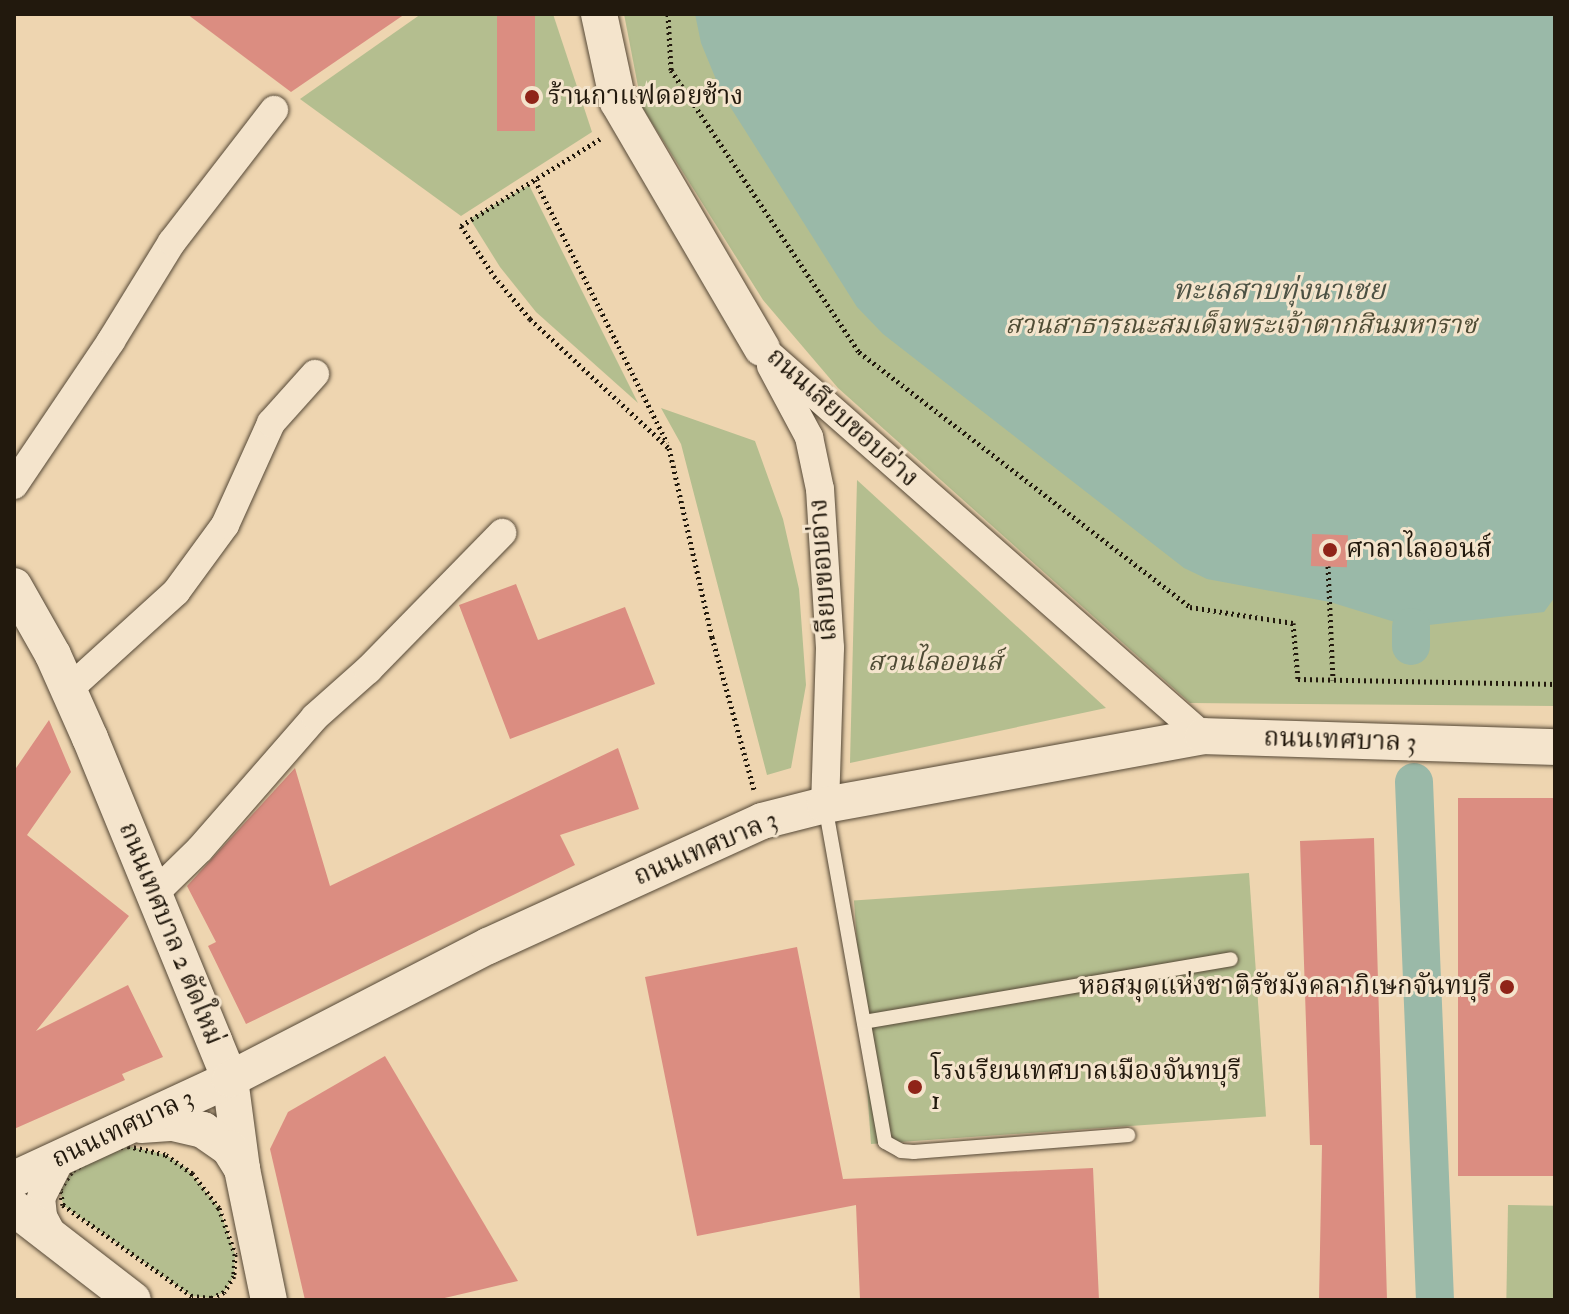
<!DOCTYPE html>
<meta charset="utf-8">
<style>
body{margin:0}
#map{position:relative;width:1569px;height:1314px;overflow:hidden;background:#eed5b0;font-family:"IM FELL Double Pica","Noto Serif Thai",serif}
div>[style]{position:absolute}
.green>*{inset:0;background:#b4be8f;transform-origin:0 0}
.water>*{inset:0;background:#9ab9a8}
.canal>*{height:38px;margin:-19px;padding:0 19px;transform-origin:19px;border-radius:19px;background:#9ab9a8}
.building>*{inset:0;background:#db8d81;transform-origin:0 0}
.path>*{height:5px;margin-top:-2.5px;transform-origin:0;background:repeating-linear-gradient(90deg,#22190d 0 2px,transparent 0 6px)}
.roads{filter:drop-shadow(0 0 2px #554836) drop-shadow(0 0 2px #554836)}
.service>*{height:14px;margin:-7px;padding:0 7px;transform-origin:7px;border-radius:7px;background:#f4e4cc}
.minor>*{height:28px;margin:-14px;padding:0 14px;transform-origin:14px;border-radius:14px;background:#f4e4cc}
.tertiary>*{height:36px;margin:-18px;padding:0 18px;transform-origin:18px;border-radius:18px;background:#f4e4cc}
.dots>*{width:22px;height:22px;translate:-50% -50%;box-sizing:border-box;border:4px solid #f4e4cc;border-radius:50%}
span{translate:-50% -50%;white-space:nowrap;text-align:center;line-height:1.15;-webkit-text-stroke:6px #f4e4cc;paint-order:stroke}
.poi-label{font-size:26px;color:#22190d}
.left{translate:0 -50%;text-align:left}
.right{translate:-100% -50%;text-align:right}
.park-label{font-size:26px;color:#4e4b34;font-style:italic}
.street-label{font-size:26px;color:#22190d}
.water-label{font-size:28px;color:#4c5143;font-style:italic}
.frame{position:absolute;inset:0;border:16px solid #22190d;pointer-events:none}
</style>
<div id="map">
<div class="green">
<div style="clip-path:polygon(421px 14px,553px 14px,592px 132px,461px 216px,300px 99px)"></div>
<div style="clip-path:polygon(624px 14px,1555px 14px,1555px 706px,1190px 703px,838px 388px,763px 300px,642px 107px)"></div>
<div style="clip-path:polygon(529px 185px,638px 403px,536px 312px,500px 267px,470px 219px)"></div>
<div style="clip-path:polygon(661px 408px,755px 441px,783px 519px,799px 589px,806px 685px,791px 768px,767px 775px,681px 444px)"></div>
<div style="clip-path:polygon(857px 480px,1106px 708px,850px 763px)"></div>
<div style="left:1249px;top:873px;width:244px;height:396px;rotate:86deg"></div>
<div style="clip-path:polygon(128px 1146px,166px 1155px,187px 1169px,219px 1208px,235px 1254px,234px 1276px,224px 1292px,211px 1298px,192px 1296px,63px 1205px,60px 1189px,73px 1170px)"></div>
<div style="left:1508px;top:1205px;width:47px;height:95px;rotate:1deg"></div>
</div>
<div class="water">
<div style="clip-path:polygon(695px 14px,1555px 14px,1555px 597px,1544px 612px,1411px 627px,1330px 602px,1207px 579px,1184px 568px,883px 334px,857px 307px,722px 94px,701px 43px)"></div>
</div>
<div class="canal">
<div style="left:1411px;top:646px;width:19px;rotate:-90deg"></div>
<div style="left:1414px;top:782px;width:518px;rotate:87.68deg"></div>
</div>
<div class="building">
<div style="clip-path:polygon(187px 14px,405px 14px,291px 92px)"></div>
<div style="left:497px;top:14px;width:38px;height:117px"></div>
<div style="left:1312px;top:534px;width:36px;height:32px;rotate:2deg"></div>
<div style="clip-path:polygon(516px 584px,538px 640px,625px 607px,655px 684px,510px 739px,459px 605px)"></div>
<div style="clip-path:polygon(49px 720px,71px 772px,27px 835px,129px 916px,36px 1031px,128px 985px,163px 1057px,122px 1074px,125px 1080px,14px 1129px,14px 771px)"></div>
<div style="clip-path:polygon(618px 748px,639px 809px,560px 835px,575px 865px,246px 1024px,208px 946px,216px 942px,187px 886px,295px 768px,330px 886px)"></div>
<div style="left:1458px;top:798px;width:97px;height:378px"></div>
<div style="clip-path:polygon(1374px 838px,1387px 1300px,1319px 1300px,1322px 1145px,1310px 1145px,1300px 841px)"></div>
<div style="clip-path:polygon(797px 947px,843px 1179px,1093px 1168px,1099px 1300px,860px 1300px,856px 1205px,697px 1236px,645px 977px)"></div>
<div style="clip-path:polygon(385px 1056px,518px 1281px,436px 1300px,305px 1300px,270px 1149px,288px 1112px)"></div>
</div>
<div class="path">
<div style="left:668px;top:14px;width:56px;rotate:86.9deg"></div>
<div style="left:671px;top:70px;width:339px;rotate:56.3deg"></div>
<div style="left:859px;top:352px;width:418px;rotate:37.6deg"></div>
<div style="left:1190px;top:607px;width:104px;rotate:8.8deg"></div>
<div style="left:1293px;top:623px;width:56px;rotate:84.9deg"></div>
<div style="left:1298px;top:679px;width:257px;rotate:1.1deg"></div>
<div style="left:600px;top:139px;width:164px;rotate:148deg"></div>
<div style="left:461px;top:226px;width:60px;rotate:56.6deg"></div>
<div style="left:494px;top:276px;width:56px;rotate:50.1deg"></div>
<div style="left:530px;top:319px;width:190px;rotate:42.9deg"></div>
<div style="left:669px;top:448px;width:194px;rotate:77.2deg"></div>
<div style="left:712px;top:637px;width:158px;rotate:74.6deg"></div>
<div style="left:535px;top:180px;width:294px;rotate:63.3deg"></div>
<div style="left:1328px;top:566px;width:114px;rotate:87.5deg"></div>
<div style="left:128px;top:1146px;width:39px;rotate:13deg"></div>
<div style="left:166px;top:1155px;width:32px;rotate:35deg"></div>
<div style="left:192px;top:1173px;width:44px;rotate:52.4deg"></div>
<div style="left:219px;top:1208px;width:49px;rotate:70.8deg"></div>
<div style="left:235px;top:1254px;width:22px;rotate:93deg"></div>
<div style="left:234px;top:1276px;width:19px;rotate:122deg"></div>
<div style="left:224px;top:1292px;width:14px;rotate:155deg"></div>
<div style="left:211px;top:1298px;width:19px;rotate:-174deg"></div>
<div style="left:192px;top:1296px;width:158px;rotate:-144.8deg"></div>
<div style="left:63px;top:1205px;width:16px;rotate:-101deg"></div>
<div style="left:60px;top:1189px;width:23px;rotate:-56deg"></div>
<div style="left:73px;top:1170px;width:42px;rotate:-30.3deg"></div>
<div style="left:109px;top:1149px;width:19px;rotate:-9deg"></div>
</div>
<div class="roads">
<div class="service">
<div style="left:825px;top:805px;width:342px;rotate:79.9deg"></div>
<div style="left:885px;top:1142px;width:18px;rotate:29deg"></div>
<div style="left:901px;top:1151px;width:13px;rotate:4deg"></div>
<div style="left:914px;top:1152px;width:215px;rotate:-4.5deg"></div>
<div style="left:864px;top:1022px;width:372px;rotate:-9.7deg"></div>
</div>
<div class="minor">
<div style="left:762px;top:348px;width:587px;rotate:41.34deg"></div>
<div style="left:771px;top:366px;width:81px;rotate:61.8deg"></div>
<div style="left:809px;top:437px;width:53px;rotate:78.1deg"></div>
<div style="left:820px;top:489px;width:159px;rotate:86.4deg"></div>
<div style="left:830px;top:648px;width:157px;rotate:91.8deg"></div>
<div style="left:14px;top:485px;width:174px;rotate:-56deg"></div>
<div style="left:111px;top:341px;width:116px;rotate:-58.4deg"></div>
<div style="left:172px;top:242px;width:167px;rotate:-52.3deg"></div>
<div style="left:68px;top:690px;width:146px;rotate:-42.2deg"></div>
<div style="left:176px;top:592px;width:83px;rotate:-53.8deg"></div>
<div style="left:225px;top:525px;width:112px;rotate:-65.7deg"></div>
<div style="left:271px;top:423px;width:66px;rotate:-48.1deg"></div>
<div style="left:154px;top:894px;width:64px;rotate:-44.4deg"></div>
<div style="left:200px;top:849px;width:175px;rotate:-48.9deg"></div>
<div style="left:315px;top:717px;width:71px;rotate:-41.6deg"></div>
<div style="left:368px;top:670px;width:192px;rotate:-45.6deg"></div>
<div style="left:55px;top:1239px;width:26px;rotate:-118deg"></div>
<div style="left:43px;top:1216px;width:18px;rotate:-96deg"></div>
<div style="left:41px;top:1198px;width:44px;rotate:-62.9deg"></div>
</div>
<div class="tertiary">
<div style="left:599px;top:14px;width:90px;rotate:77.8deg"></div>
<div style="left:618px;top:102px;width:285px;rotate:59.7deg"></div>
<div style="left:14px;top:586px;width:79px;rotate:60.5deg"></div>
<div style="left:53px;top:655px;width:91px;rotate:66deg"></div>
<div style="left:90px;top:738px;width:369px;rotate:67.7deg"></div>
<div style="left:230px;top:1079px;width:91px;rotate:82.4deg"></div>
<div style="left:242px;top:1169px;width:134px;rotate:78.4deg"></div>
<div style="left:141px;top:1125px;width:32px;rotate:-4deg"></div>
<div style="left:173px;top:1123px;width:31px;rotate:13deg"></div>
<div style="left:203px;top:1130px;width:32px;rotate:35deg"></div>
<div style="left:229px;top:1148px;width:25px;rotate:58deg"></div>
<div style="left:14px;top:1179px;width:238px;rotate:-24.8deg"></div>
<div style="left:230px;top:1079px;width:290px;rotate:-27.3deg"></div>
<div style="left:488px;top:946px;width:301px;rotate:-24.5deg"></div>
<div style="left:762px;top:821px;width:65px;rotate:-14.3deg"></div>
<div style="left:825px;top:805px;width:384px;rotate:-10.3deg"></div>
<div style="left:1203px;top:736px;width:352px;rotate:1.8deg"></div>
<div style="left:14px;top:1208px;width:150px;rotate:37.7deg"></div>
</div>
</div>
<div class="dots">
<div style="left:532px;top:97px;background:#8f2418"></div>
<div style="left:1330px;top:550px;background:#8f2418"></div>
<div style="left:1507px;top:987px;background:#8f2418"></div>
<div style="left:915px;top:1087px;background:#8f2418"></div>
</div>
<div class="poi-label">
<span class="left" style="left:548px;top:97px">ร้านกาแฟดอยช้าง</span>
<span class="left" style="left:1346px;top:550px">ศาลาไลออนส์</span>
<span class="right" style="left:1491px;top:987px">หอสมุดแห่งชาติรัชมังคลาภิเษกจันทบุรี</span>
<span class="left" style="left:931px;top:1087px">โรงเรียนเทศบาลเมืองจันทบุรี<br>1</span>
</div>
<div class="park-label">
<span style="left:1241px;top:326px">สวนสาธารณะสมเด็จพระเจ้าตากสินมหาราช</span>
<span style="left:935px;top:663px">สวนไลออนส์</span>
</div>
<div class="street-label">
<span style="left:842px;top:418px;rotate:42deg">ถนนเลียบขอบอ่าง</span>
<span style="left:824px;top:570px;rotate:-94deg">เลียบขอบอ่าง</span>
<span style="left:1340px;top:741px;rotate:2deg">ถนนเทศบาล 3</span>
<span style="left:706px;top:849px;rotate:-23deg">ถนนเทศบาล 3</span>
<span style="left:170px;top:934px;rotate:68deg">ถนนเทศบาล 2 ตัดใหม่</span>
<span style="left:123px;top:1129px;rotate:-25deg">ถนนเทศบาล 3</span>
</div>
<div class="water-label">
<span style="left:1279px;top:291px">ทะเลสาบทุ่งนาเชย</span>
</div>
<div class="frame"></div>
</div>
